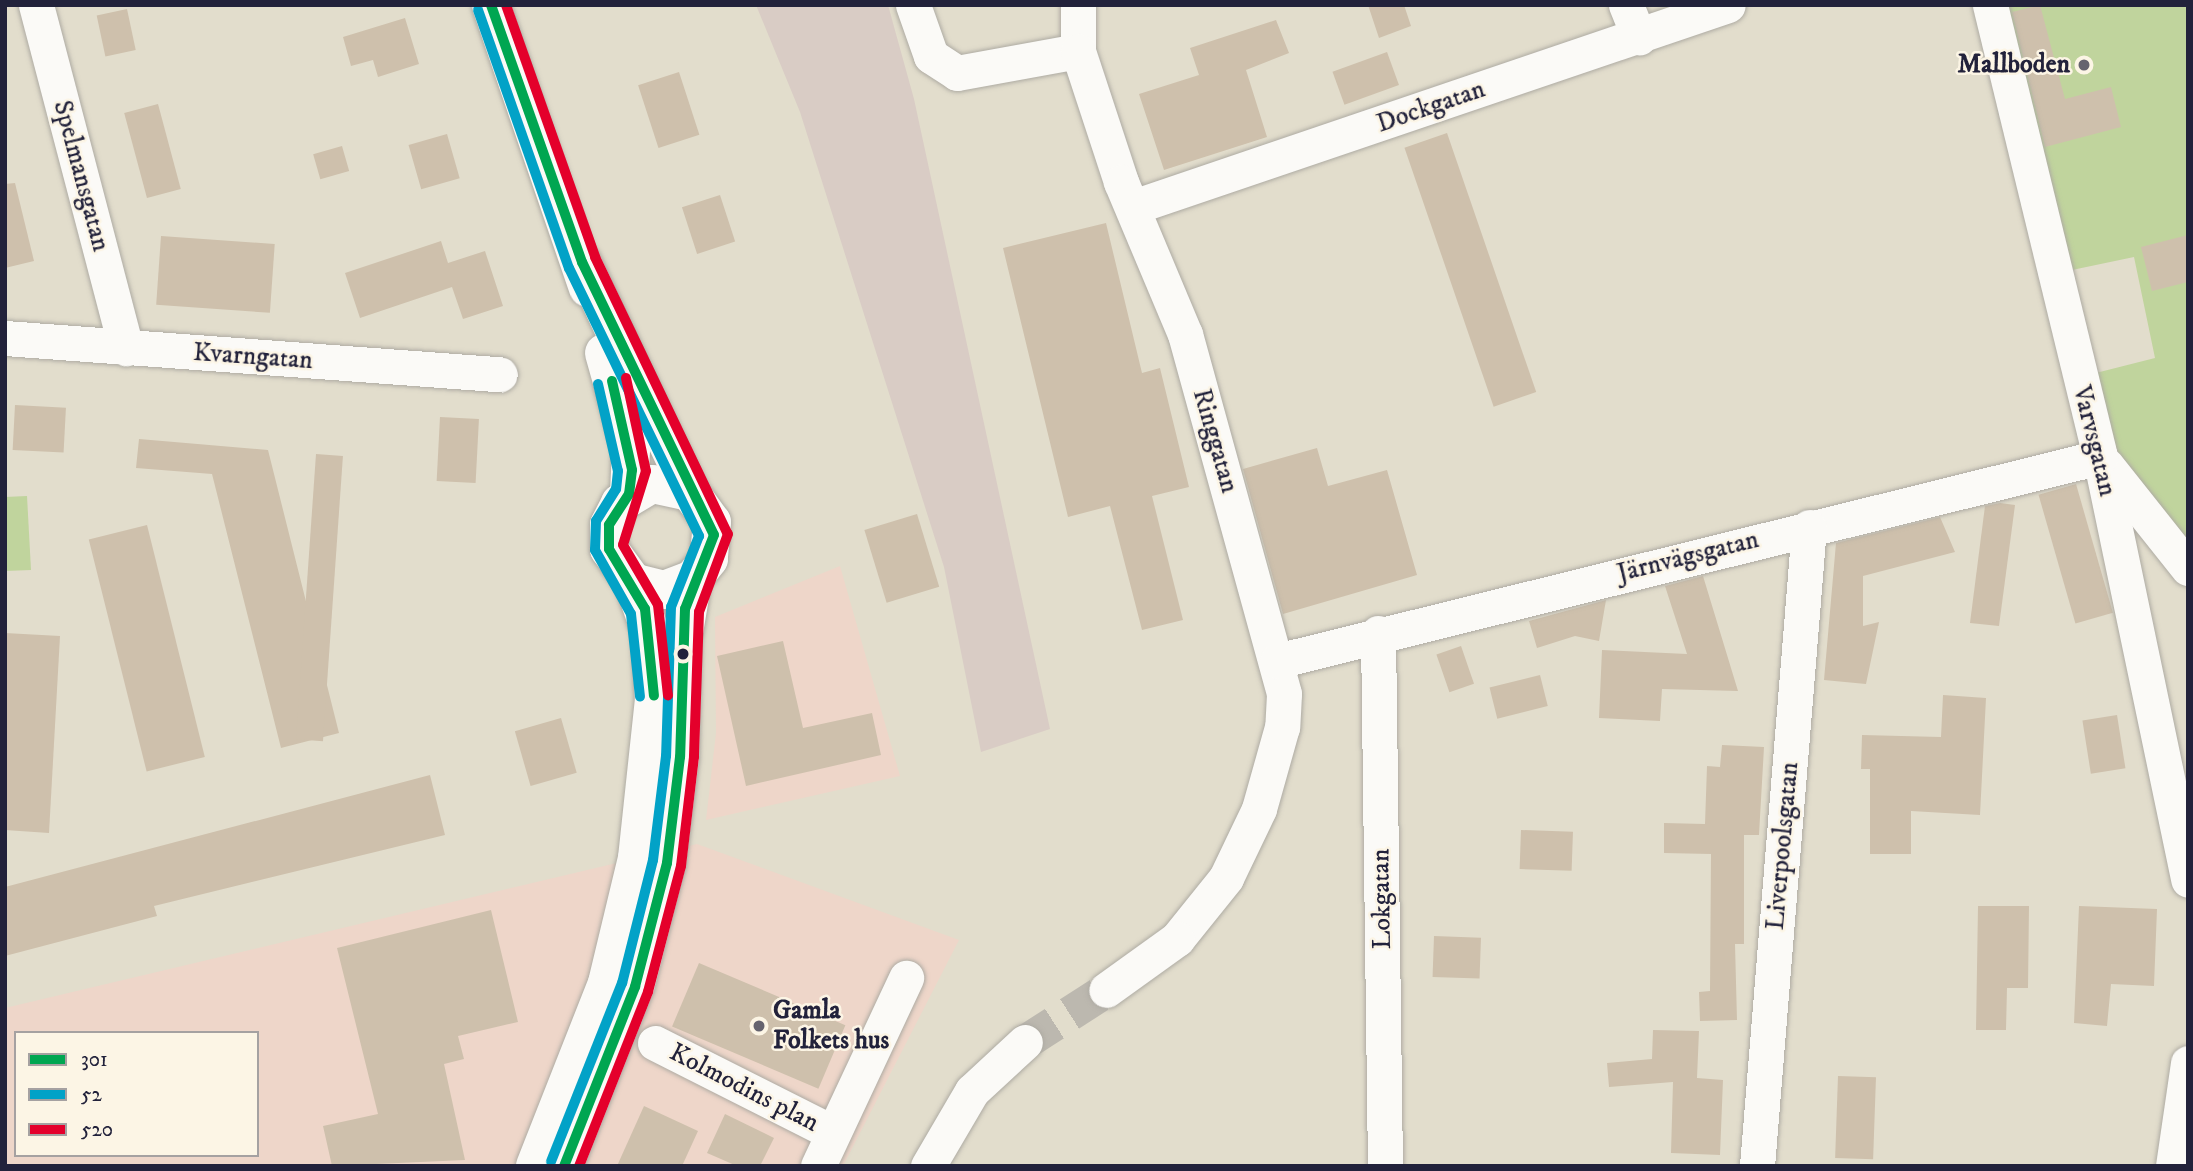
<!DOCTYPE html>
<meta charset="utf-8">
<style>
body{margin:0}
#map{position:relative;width:2193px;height:1171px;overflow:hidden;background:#e2ddcc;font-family:"IM FELL DW Pica",serif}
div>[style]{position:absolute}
.built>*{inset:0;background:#eed6c9}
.industrial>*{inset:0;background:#d9ccc5}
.green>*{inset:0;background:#c0d49d}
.building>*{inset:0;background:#cec0ac;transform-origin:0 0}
.minor-tunnel>*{height:35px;margin-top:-17.5px;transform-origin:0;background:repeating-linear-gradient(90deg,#bcb8af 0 35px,transparent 0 53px)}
.roads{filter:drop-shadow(0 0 2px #aeaba3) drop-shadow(0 0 2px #aeaba3)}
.minor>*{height:35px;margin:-17.5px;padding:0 17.5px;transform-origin:17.5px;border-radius:17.5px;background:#fbfaf7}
.secondary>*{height:38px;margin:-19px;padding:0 19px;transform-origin:19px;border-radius:19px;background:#fbfaf7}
.bus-1>*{height:10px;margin:-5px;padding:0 5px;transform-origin:5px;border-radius:5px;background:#00a651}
.bus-2>*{height:10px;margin:-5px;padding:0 5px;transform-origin:5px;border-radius:5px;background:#02a2c7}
.bus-3>*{height:10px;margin:-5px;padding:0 5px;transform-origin:5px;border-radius:5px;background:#e4002b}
.dots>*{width:19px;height:19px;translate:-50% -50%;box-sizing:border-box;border:4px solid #fcf5e5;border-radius:50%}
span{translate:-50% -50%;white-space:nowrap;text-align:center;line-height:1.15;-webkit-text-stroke:5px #fcf5e5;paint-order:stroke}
.poi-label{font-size:26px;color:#22223b;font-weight:700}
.right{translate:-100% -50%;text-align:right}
.left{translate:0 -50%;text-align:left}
.street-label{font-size:26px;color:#22223b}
.frame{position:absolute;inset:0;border:7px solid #22223b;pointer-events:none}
.legend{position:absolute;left:14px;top:1031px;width:245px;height:126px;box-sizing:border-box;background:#fcf5e5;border:2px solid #a5a1a1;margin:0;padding:9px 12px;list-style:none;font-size:21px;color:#22223b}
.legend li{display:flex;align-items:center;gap:14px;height:35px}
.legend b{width:35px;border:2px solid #a5a1a1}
</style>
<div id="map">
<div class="built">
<div style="clip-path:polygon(840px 566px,900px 776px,706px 820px,716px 733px,715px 617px)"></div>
<div style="clip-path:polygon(evenodd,697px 844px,959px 940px,843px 1166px,5px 1166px,5px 1008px,697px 844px,16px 1033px,257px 1033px,257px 1155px,16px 1155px,16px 1033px)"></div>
</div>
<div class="industrial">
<div style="clip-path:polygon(756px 5px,888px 5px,914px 99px,1050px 729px,981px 752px,944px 567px,800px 112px)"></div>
</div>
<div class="green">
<div style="clip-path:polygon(1987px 5px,2188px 5px,2188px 552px,2096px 437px,2080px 377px,2155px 358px,2134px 257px,2053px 274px)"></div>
<div style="clip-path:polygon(27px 496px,31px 570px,5px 571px,5px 497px)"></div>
</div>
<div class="building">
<div style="clip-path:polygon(1368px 5px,1404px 5px,1411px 26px,1379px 38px)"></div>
<div style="clip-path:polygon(2040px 5px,2065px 99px,2111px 87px,2121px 127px,2045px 147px,2012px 12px)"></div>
<div style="left:127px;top:9px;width:42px;height:31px;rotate:78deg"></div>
<div style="clip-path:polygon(405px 18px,419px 64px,378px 77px,373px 60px,351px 66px,343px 37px)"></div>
<div style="clip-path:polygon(1276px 20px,1289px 53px,1246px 70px,1267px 137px,1164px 170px,1139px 94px,1199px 75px,1190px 48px)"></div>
<div style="left:1387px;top:52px;width:35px;height:58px;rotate:70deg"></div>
<div style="left:679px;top:72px;width:66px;height:43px;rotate:72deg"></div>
<div style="left:158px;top:104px;width:88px;height:35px;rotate:75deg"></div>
<div style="left:1447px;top:133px;width:274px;height:45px;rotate:71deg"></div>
<div style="left:447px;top:134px;width:46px;height:40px;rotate:74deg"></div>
<div style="left:342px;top:146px;width:26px;height:30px;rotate:74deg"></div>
<div style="clip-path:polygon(15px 183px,34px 261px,5px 268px,5px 184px)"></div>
<div style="left:720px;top:195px;width:49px;height:40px;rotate:72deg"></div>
<div style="clip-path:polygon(1106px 223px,1142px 373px,1160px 368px,1189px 487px,1152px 496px,1183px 620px,1142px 630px,1110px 506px,1068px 517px,1003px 248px)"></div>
<div style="clip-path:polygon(2188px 235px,2188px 282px,2152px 291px,2141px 247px)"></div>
<div style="left:161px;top:236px;width:114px;height:69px;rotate:4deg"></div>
<div style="clip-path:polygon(441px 241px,448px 263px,485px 251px,503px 306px,463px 319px,452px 287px,360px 318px,345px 273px)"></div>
<div style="left:15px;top:405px;width:51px;height:45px;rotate:3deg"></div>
<div style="left:440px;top:417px;width:39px;height:64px;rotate:3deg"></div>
<div style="clip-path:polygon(139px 439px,268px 450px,339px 733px,281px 748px,212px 474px,136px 468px)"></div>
<div style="clip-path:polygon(1317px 448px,1328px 486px,1387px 470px,1417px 575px,1283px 614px,1243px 469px)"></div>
<div style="left:316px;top:454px;width:27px;height:286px;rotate:4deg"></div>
<div style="left:2076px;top:484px;width:134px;height:39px;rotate:74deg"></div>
<div style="clip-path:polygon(2000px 503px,2015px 505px,1999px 626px,1970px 623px,1985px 506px)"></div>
<div style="left:917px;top:514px;width:76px;height:55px;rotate:73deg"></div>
<div style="clip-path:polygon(1940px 517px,1955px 552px,1863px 576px,1863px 626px,1879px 622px,1866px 684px,1824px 680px,1836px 543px)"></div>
<div style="left:147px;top:525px;width:239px;height:60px;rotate:76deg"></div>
<div style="clip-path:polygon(1703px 576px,1738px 691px,1662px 689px,1660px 721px,1599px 718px,1602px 650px,1687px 654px,1665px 586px)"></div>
<div style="clip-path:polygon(1606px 600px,1599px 641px,1575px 636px,1537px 648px,1529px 621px)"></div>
<div style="clip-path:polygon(5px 633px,60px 636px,49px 833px,5px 830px)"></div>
<div style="clip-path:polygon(783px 641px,803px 728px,872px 713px,881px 755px,746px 786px,717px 656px)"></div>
<div style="left:1461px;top:646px;width:40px;height:26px;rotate:71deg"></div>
<div style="left:1540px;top:675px;width:32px;height:52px;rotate:76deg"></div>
<div style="clip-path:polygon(1943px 695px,1986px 698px,1980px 815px,1911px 811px,1911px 854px,1870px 854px,1870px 769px,1861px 769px,1862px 735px,1941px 737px)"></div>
<div style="left:2117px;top:715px;width:54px;height:35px;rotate:81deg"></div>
<div style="left:561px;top:718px;width:57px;height:48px;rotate:74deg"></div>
<div style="clip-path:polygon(1722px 745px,1764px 747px,1759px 835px,1744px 835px,1744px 944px,1735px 944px,1737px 1020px,1700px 1021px,1699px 992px,1710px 991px,1711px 854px,1664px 853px,1664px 823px,1705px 824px,1707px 766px,1720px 767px)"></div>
<div style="clip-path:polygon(430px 775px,445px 835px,154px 906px,157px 916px,5px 956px,5px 887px)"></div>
<div style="left:1521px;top:830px;width:52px;height:39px;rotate:2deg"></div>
<div style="clip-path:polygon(1978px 906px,2029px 906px,2028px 988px,2007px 988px,2006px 1030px,1976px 1030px)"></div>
<div style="clip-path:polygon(2079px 906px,2157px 909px,2154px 986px,2111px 984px,2107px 1026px,2074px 1023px)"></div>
<div style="clip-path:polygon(491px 910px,518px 1022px,458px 1036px,464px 1059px,444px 1064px,465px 1160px,332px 1166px,323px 1126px,378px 1114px,337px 948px)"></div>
<div style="left:1434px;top:936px;width:47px;height:41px;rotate:2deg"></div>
<div style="left:699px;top:963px;width:159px;height:69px;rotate:23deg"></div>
<div style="clip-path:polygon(1653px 1030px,1699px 1031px,1697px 1078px,1723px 1080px,1720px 1155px,1671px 1153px,1673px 1082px,1609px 1087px,1607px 1063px,1652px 1059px)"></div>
<div style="left:1838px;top:1076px;width:38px;height:82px;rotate:2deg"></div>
<div style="clip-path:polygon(644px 1106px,698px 1131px,682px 1166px,617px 1166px)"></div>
<div style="clip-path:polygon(725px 1114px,774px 1138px,760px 1166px,737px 1166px,707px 1153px)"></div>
</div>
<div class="minor-tunnel">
<div style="left:1025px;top:1042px;width:96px;rotate:-32.7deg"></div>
</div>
<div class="roads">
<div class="minor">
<div style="left:36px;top:5px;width:355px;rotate:75.3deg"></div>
<div style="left:913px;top:5px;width:54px;rotate:70.6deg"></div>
<div style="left:931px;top:56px;width:31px;rotate:33deg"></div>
<div style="left:957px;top:73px;width:123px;rotate:-10.3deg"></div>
<div style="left:1078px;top:5px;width:46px;rotate:90deg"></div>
<div style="left:1078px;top:51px;width:138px;rotate:71.8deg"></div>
<div style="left:1121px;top:182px;width:165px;rotate:67.2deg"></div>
<div style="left:1185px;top:334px;width:373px;rotate:74.6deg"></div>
<div style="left:1284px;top:694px;width:33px;rotate:93deg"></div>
<div style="left:1282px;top:727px;width:85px;rotate:105.7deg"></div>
<div style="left:1259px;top:809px;width:76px;rotate:115.6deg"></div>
<div style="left:1226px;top:878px;width:78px;rotate:128.8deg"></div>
<div style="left:1177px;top:939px;width:87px;rotate:144.3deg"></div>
<div style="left:1626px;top:5px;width:35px;rotate:68deg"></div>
<div style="left:1990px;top:5px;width:465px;rotate:76.3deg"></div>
<div style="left:2100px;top:457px;width:432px;rotate:78.2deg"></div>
<div style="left:1133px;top:207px;width:628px;rotate:-18.75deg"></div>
<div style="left:5px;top:338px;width:496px;rotate:4.2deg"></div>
<div style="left:2106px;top:465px;width:132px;rotate:51.5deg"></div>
<div style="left:1378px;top:633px;width:533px;rotate:89.25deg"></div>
<div style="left:1277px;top:661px;width:848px;rotate:-13.92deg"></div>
<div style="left:655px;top:1043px;width:199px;rotate:26.8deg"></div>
<div style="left:818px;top:1166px;width:208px;rotate:-64.9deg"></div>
<div style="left:928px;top:1166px;width:87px;rotate:-59.6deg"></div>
<div style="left:972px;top:1091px;width:72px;rotate:-42.8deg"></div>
<div style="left:1757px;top:1166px;width:641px;rotate:-85.35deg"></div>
<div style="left:2173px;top:1166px;width:104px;rotate:-81.7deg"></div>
</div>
<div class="secondary">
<div style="left:491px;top:5px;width:299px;rotate:71.1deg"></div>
<div style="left:582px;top:262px;width:254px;rotate:64.8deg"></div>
<div style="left:690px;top:492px;width:37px;rotate:54deg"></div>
<div style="left:712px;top:522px;width:37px;rotate:95deg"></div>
<div style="left:709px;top:559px;width:26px;rotate:129deg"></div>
<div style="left:693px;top:579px;width:31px;rotate:159deg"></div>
<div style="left:664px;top:590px;width:32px;rotate:-166deg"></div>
<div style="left:633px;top:582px;width:41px;rotate:-126deg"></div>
<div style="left:609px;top:549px;width:24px;rotate:-90deg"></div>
<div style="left:609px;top:525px;width:25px;rotate:-63deg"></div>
<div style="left:620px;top:503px;width:37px;rotate:-31deg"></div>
<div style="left:652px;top:484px;width:39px;rotate:12deg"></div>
<div style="left:604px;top:353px;width:100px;rotate:74.3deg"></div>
<div style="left:631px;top:449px;width:45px;rotate:92.5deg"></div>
<div style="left:535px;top:1166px;width:197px;rotate:-68.5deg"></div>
<div style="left:607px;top:983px;width:129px;rotate:-76.5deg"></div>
<div style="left:637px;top:858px;width:159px;rotate:-83.9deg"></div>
<div style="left:654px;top:700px;width:69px;rotate:-93.3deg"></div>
<div style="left:650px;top:631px;width:52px;rotate:-109.1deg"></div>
<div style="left:564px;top:1166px;width:193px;rotate:-68.4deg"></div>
<div style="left:635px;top:987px;width:128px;rotate:-75.5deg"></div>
<div style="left:667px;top:863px;width:107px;rotate:-83deg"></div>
<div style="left:680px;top:757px;width:119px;rotate:-88.6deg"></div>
<div style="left:683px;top:638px;width:60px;rotate:-80.4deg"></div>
</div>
</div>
<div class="bus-1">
<div style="left:491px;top:5px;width:273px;rotate:70.5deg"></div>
<div style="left:582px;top:262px;width:303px;rotate:64.2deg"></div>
<div style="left:714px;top:535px;width:79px;rotate:111.4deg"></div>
<div style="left:685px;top:609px;width:148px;rotate:91.9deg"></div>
<div style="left:680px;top:757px;width:107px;rotate:97deg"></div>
<div style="left:667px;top:863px;width:128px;rotate:104.5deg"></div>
<div style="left:635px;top:987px;width:193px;rotate:111.6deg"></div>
<div style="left:612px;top:381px;width:91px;rotate:77.3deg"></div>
<div style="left:632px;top:470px;width:24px;rotate:97deg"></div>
<div style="left:629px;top:494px;width:37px;rotate:123deg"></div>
<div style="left:609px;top:525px;width:24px;rotate:90deg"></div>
<div style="left:609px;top:549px;width:70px;rotate:59deg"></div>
<div style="left:645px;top:609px;width:87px;rotate:84.1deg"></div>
</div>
<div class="bus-2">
<div style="left:478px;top:10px;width:274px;rotate:70.6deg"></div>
<div style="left:569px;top:268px;width:298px;rotate:64.1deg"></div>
<div style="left:699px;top:536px;width:76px;rotate:111.5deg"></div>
<div style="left:671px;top:607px;width:149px;rotate:91.9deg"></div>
<div style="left:666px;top:756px;width:105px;rotate:97.1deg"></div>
<div style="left:653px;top:860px;width:127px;rotate:104.1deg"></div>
<div style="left:622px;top:983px;width:192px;rotate:111.7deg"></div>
<div style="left:598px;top:384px;width:89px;rotate:77.1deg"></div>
<div style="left:618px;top:471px;width:18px;rotate:96deg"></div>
<div style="left:616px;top:489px;width:38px;rotate:122deg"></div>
<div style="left:596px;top:521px;width:29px;rotate:92deg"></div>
<div style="left:595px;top:550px;width:73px;rotate:60.6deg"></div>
<div style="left:631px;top:614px;width:83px;rotate:83.8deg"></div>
</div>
<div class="bus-3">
<div style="left:506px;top:5px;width:267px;rotate:70.5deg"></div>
<div style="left:595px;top:257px;width:307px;rotate:64.4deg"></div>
<div style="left:728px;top:534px;width:83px;rotate:110.4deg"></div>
<div style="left:699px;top:612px;width:145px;rotate:92deg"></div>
<div style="left:694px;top:757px;width:110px;rotate:96.8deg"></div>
<div style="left:681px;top:866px;width:130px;rotate:104.7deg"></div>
<div style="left:648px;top:992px;width:187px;rotate:111.6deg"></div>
<div style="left:626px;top:378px;width:95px;rotate:77.9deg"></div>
<div style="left:646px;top:471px;width:77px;rotate:107.3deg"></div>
<div style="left:623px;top:545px;width:69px;rotate:59.7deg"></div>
<div style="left:658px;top:605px;width:91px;rotate:83.7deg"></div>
</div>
<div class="dots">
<div style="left:2084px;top:65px;background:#65636e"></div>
<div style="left:683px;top:654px;background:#22223b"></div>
<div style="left:759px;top:1026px;background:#65636e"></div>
</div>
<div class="poi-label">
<span class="right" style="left:2070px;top:65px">Mallboden</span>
<span class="left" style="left:773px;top:1026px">Gamla<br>Folkets hus</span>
</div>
<div class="street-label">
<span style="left:1431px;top:107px;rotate:-19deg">Dockgatan</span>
<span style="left:81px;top:176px;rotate:75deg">Spelmansgatan</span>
<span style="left:253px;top:357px;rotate:4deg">Kvarngatan</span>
<span style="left:1215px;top:441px;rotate:74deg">Ringgatan</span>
<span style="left:2094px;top:441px;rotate:76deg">Varvsgatan</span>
<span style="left:1688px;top:557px;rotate:-14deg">Järnvägsgatan</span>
<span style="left:1783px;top:846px;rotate:-85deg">Liverpoolsgatan</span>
<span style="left:1382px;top:899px;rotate:-91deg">Lokgatan</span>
<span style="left:744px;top:1088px;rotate:27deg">Kolmodins plan</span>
</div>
<div class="frame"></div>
<ul class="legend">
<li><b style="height:9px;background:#00a651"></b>301</li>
<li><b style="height:9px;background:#02a2c7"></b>52</li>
<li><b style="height:9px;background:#e4002b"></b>520</li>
</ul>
</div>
